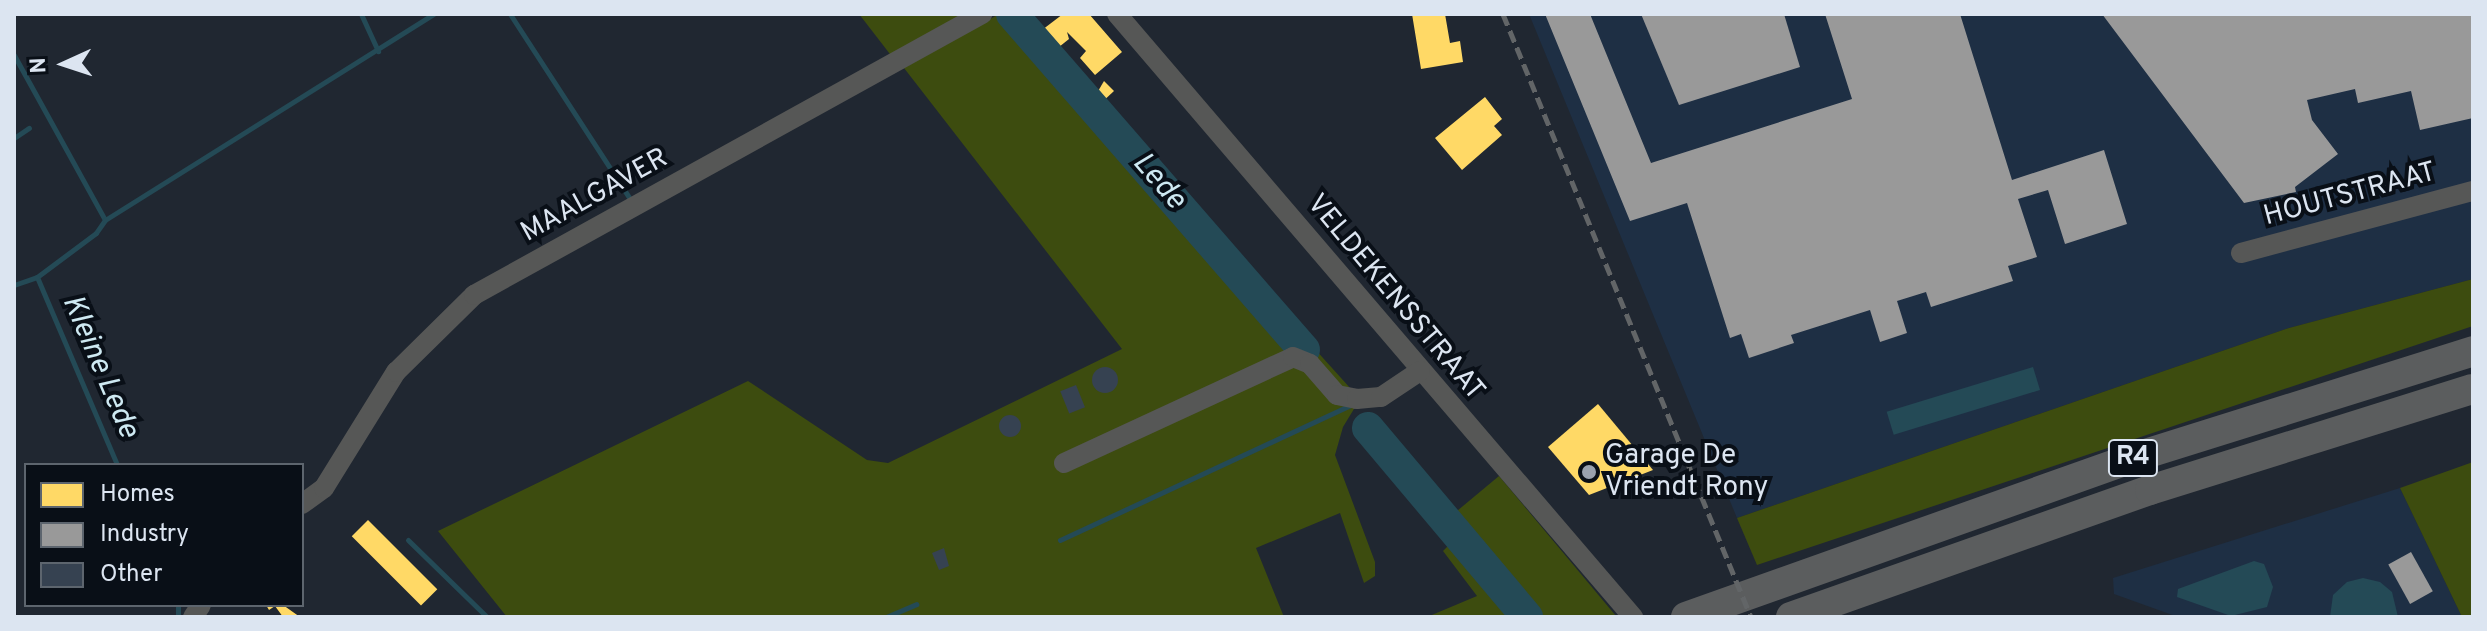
<!DOCTYPE html>
<style>
body{margin:0}
#map{position:relative;width:2487px;height:631px;overflow:hidden;background:#202731;font-family:Overpass,sans-serif}
div>[style]{position:absolute}
.built>*{inset:0;background:#1e2f44}
.green>*{inset:0;background:#3d4c0f}
.water>*{inset:0;background:#244a56;transform-origin:0 0}
.homes>*{inset:0;background:#ffd966;transform-origin:0 0}
.industry>*{inset:0;background:#999;transform-origin:0 0}
.stream>*{height:5px;margin:-2.5px;padding:0 2.5px;transform-origin:2.5px;border-radius:2.5px;background:#244a56}
.river>*{height:32px;margin:-16px;padding:0 16px;transform-origin:16px;border-radius:16px;background:#244a56}
.building>*{inset:0;background:#364251;transform-origin:0 0}
.round{border-radius:50%}
.minor>*{height:20px;margin:-10px;padding:0 10px;transform-origin:10px;border-radius:10px;background:#565756}
.highway>*{height:30px;margin:-15px;padding:0 15px;transform-origin:15px;border-radius:15px;background:#5b5d5e}
.rail>*{height:5px;margin-top:-2.5px;transform-origin:0;background:repeating-linear-gradient(90deg,#626567 0 12px,transparent 0 18px)}
.dots>*{width:22px;height:22px;translate:-50% -50%;box-sizing:border-box;border:4px solid #090f17;border-radius:50%}
span{translate:-50% -50%;white-space:nowrap;text-align:center;line-height:1.15;-webkit-text-stroke:8px #090f17;paint-order:stroke}
.shield-label span{padding:2px 6px;background:#090f17;border:2px solid;border-radius:6px;-webkit-text-stroke-width:0}
.shield-label{font-size:26px;color:#dce5f1;font-weight:700}
.street-label{font-size:28px;color:#dce5f1}
.poi-label{font-size:28px;color:#dce5f1}
.left{translate:0 -50%;text-align:left}
.water-label{font-size:30px;color:#cee9f2;font-style:italic}
.frame{position:absolute;inset:0;border:16px solid #dce5f1;pointer-events:none}
.legend{position:absolute;left:24px;top:463px;width:280px;height:144px;box-sizing:border-box;background:#090f17;border:2px solid #5d656e;margin:0;padding:10px 14px;list-style:none;font-size:24px;color:#dce5f1}
.legend li{display:flex;align-items:center;gap:16px;height:40px}
.legend b{width:40px;border:2px solid #5d656e}
.north{position:absolute;left:24px;top:24px;width:80px;height:80px;-webkit-text-stroke:6px #090f17;paint-order:stroke;rotate:267deg;font-size:22px;font-weight:700;line-height:32px;text-align:center;color:#dce5f1}
.north::after{content:'';display:block;margin:auto;width:28px;height:36px;background:#dce5f1;clip-path:polygon(50% 0,100% 100%,50% 72%,0 100%)}
</style>
<div id="map">
<div class="built">
<div style="clip-path:polygon(1529px 14px,2473px 14px,2473px 279px,2289px 328px,1737px 518px)"></div>
<div style="clip-path:polygon(2400px 488px,2462px 617px,2178px 617px,2114px 594px,2113px 578px)"></div>
</div>
<div class="green">
<div style="clip-path:polygon(859px 14px,965px 14px,893px 58px)"></div>
<div style="clip-path:polygon(999px 14px,1030px 14px,1258px 286px,1360px 399px,1343px 427px,1335px 455px,1375px 562px,1375px 576px,1364px 583px,1340px 513px,1256px 548px,1284px 617px,507px 617px,438px 531px,748px 381px,867px 460px,888px 463px,1122px 349px,904px 68px)"></div>
<div style="clip-path:polygon(2473px 279px,2473px 326px,1757px 565px,1737px 518px,2289px 328px)"></div>
<div style="clip-path:polygon(2473px 462px,2473px 617px,2462px 617px,2400px 488px)"></div>
<div style="clip-path:polygon(1499px 476px,1616px 616px,1427px 617px,1477px 596px,1443px 551px,1462px 532px,1451px 516px)"></div>
</div>
<div class="water">
<div style="left:2033px;top:367px;width:24px;height:153px;rotate:73deg"></div>
<div style="clip-path:polygon(2254px 561px,2264px 564px,2273px 587px,2267px 607px,2231px 616px,2177px 597px,2178px 589px)"></div>
<div style="clip-path:polygon(2363px 578px,2380px 582px,2392px 592px,2398px 617px,2330px 617px,2333px 595px,2347px 582px)"></div>
</div>
<div class="homes">
<div style="clip-path:polygon(1063px 14px,1089px 14px,1122px 52px,1095px 75px,1080px 58px,1086px 51px,1067px 32px,1069px 39px,1059px 47px,1042px 36px,1042px 30px)"></div>
<div style="clip-path:polygon(1412px 14px,1445px 14px,1450px 43px,1460px 41px,1463px 62px,1421px 69px)"></div>
<div style="clip-path:polygon(1104px 81px,1114px 91px,1100px 104px,1094px 98px)"></div>
<div style="clip-path:polygon(1485px 97px,1502px 119px,1494px 126px,1502px 135px,1462px 170px,1435px 138px)"></div>
<div style="clip-path:polygon(1598px 404px,1653px 470px,1589px 495px,1548px 447px)"></div>
<div style="left:368px;top:520px;width:98px;height:23px;rotate:45deg"></div>
<div style="clip-path:polygon(266px 605px,283px 605px,300px 617px,283px 617px,275px 606px,269px 610px)"></div>
</div>
<div class="industry">
<div style="clip-path:polygon(1545px 14px,1590px 14px,1651px 163px,1852px 99px,1825px 14px,1960px 14px,2012px 180px,2104px 150px,2127px 224px,2065px 244px,2048px 190px,2018px 199px,2037px 257px,2008px 266px,2013px 281px,1931px 307px,1926px 292px,1897px 301px,1907px 333px,1880px 342px,1870px 310px,1791px 335px,1794px 343px,1749px 358px,1741px 334px,1730px 338px,1687px 203px,1630px 221px)"></div>
<div style="clip-path:polygon(1641px 14px,1784px 14px,1800px 67px,1679px 105px)"></div>
<div style="clip-path:polygon(2102px 14px,2473px 14px,2473px 118px,2420px 130px,2411px 91px,2358px 103px,2355px 89px,2307px 100px,2312px 120px,2338px 154px,2295px 187px,2296px 192px,2244px 203px)"></div>
<div style="left:2411px;top:552px;width:45px;height:26px;rotate:61deg"></div>
</div>
<div class="stream">
<div style="left:361px;top:14px;width:41px;rotate:65.3deg"></div>
<div style="left:510px;top:14px;width:218px;rotate:57deg"></div>
<div style="left:14px;top:55px;width:188px;rotate:61.1deg"></div>
<div style="left:105px;top:220px;width:16px;rotate:125deg"></div>
<div style="left:96px;top:233px;width:74px;rotate:143.3deg"></div>
<div style="left:37px;top:277px;width:204px;rotate:66.9deg"></div>
<div style="left:14px;top:138px;width:18px;rotate:-34deg"></div>
<div style="left:105px;top:220px;width:388px;rotate:-32.1deg"></div>
<div style="left:14px;top:285px;width:24px;rotate:-19deg"></div>
<div style="left:408px;top:540px;width:110px;rotate:44.3deg"></div>
<div style="left:1060px;top:540px;width:321px;rotate:-24.9deg"></div>
<div style="left:178px;top:605px;width:12px;rotate:90deg"></div>
<div style="left:886px;top:617px;width:33px;rotate:-23deg"></div>
</div>
<div class="river">
<div style="left:1012px;top:14px;width:445px;rotate:49deg"></div>
<div style="left:1368px;top:428px;width:247px;rotate:49.9deg"></div>
</div>
<div class="building">
<div class="round" style="left:1092px;top:367px;width:26px;height:26px"></div>
<div style="left:1076px;top:385px;width:24px;height:17px;rotate:68deg"></div>
<div class="round" style="left:999px;top:415px;width:22px;height:22px"></div>
<div style="clip-path:polygon(944px 548px,949px 566px,939px 570px,932px 553px)"></div>
</div>
<div class="minor">
<div style="left:1117px;top:14px;width:794px;rotate:49.45deg"></div>
<div style="left:2241px;top:253px;width:240px;rotate:-15deg"></div>
<div style="left:1064px;top:463px;width:252px;rotate:-24.8deg"></div>
<div style="left:1293px;top:357px;width:18px;rotate:22deg"></div>
<div style="left:1310px;top:364px;width:41px;rotate:48.9deg"></div>
<div style="left:1337px;top:395px;width:20px;rotate:11deg"></div>
<div style="left:1357px;top:399px;width:24px;rotate:-5deg"></div>
<div style="left:1381px;top:397px;width:47px;rotate:-33.7deg"></div>
<div style="left:302px;top:504px;width:27px;rotate:-36deg"></div>
<div style="left:324px;top:488px;width:137px;rotate:-58.2deg"></div>
<div style="left:396px;top:372px;width:110px;rotate:-44.6deg"></div>
<div style="left:474px;top:295px;width:581px;rotate:-28.95deg"></div>
<div style="left:193px;top:617px;width:14px;rotate:-56deg"></div>
</div>
<div class="highway">
<div style="left:1686px;top:617px;width:467px;rotate:-19.6deg"></div>
<div style="left:2126px;top:460px;width:364px;rotate:-17.4deg"></div>
<div style="left:1791px;top:617px;width:381px;rotate:-19.5deg"></div>
<div style="left:2150px;top:490px;width:338px;rotate:-17.4deg"></div>
</div>
<div class="rail">
<div style="left:1503px;top:14px;width:652px;rotate:67.64deg"></div>
</div>
<div class="dots">
<div style="left:1589px;top:472px;background:#9aa2ae"></div>
</div>
<div class="shield-label">
<span style="left:2133px;top:458px">R4</span>
</div>
<div class="street-label">
<span style="left:2350px;top:195px;rotate:-15deg">HOUTSTRAAT</span>
<span style="left:595px;top:196px;rotate:-29deg">MAALGAVER</span>
<span style="left:1395px;top:298px;rotate:50deg">VELDEKENSSTRAAT</span>
</div>
<div class="poi-label">
<span class="left" style="left:1605px;top:472px">Garage De<br>Vriendt Rony</span>
</div>
<div class="water-label">
<span style="left:1158px;top:182px;rotate:49deg">Lede</span>
<span style="left:99px;top:367px;rotate:67deg">Kleine Lede</span>
</div>
<div class="frame"></div>
<ul class="legend">
<li><b style="height:22px;background:#ffd966"></b>Homes</li>
<li><b style="height:22px;background:#999"></b>Industry</li>
<li><b style="height:22px;background:#364251"></b>Other</li>
</ul>
<div class="north">N</div>
</div>
